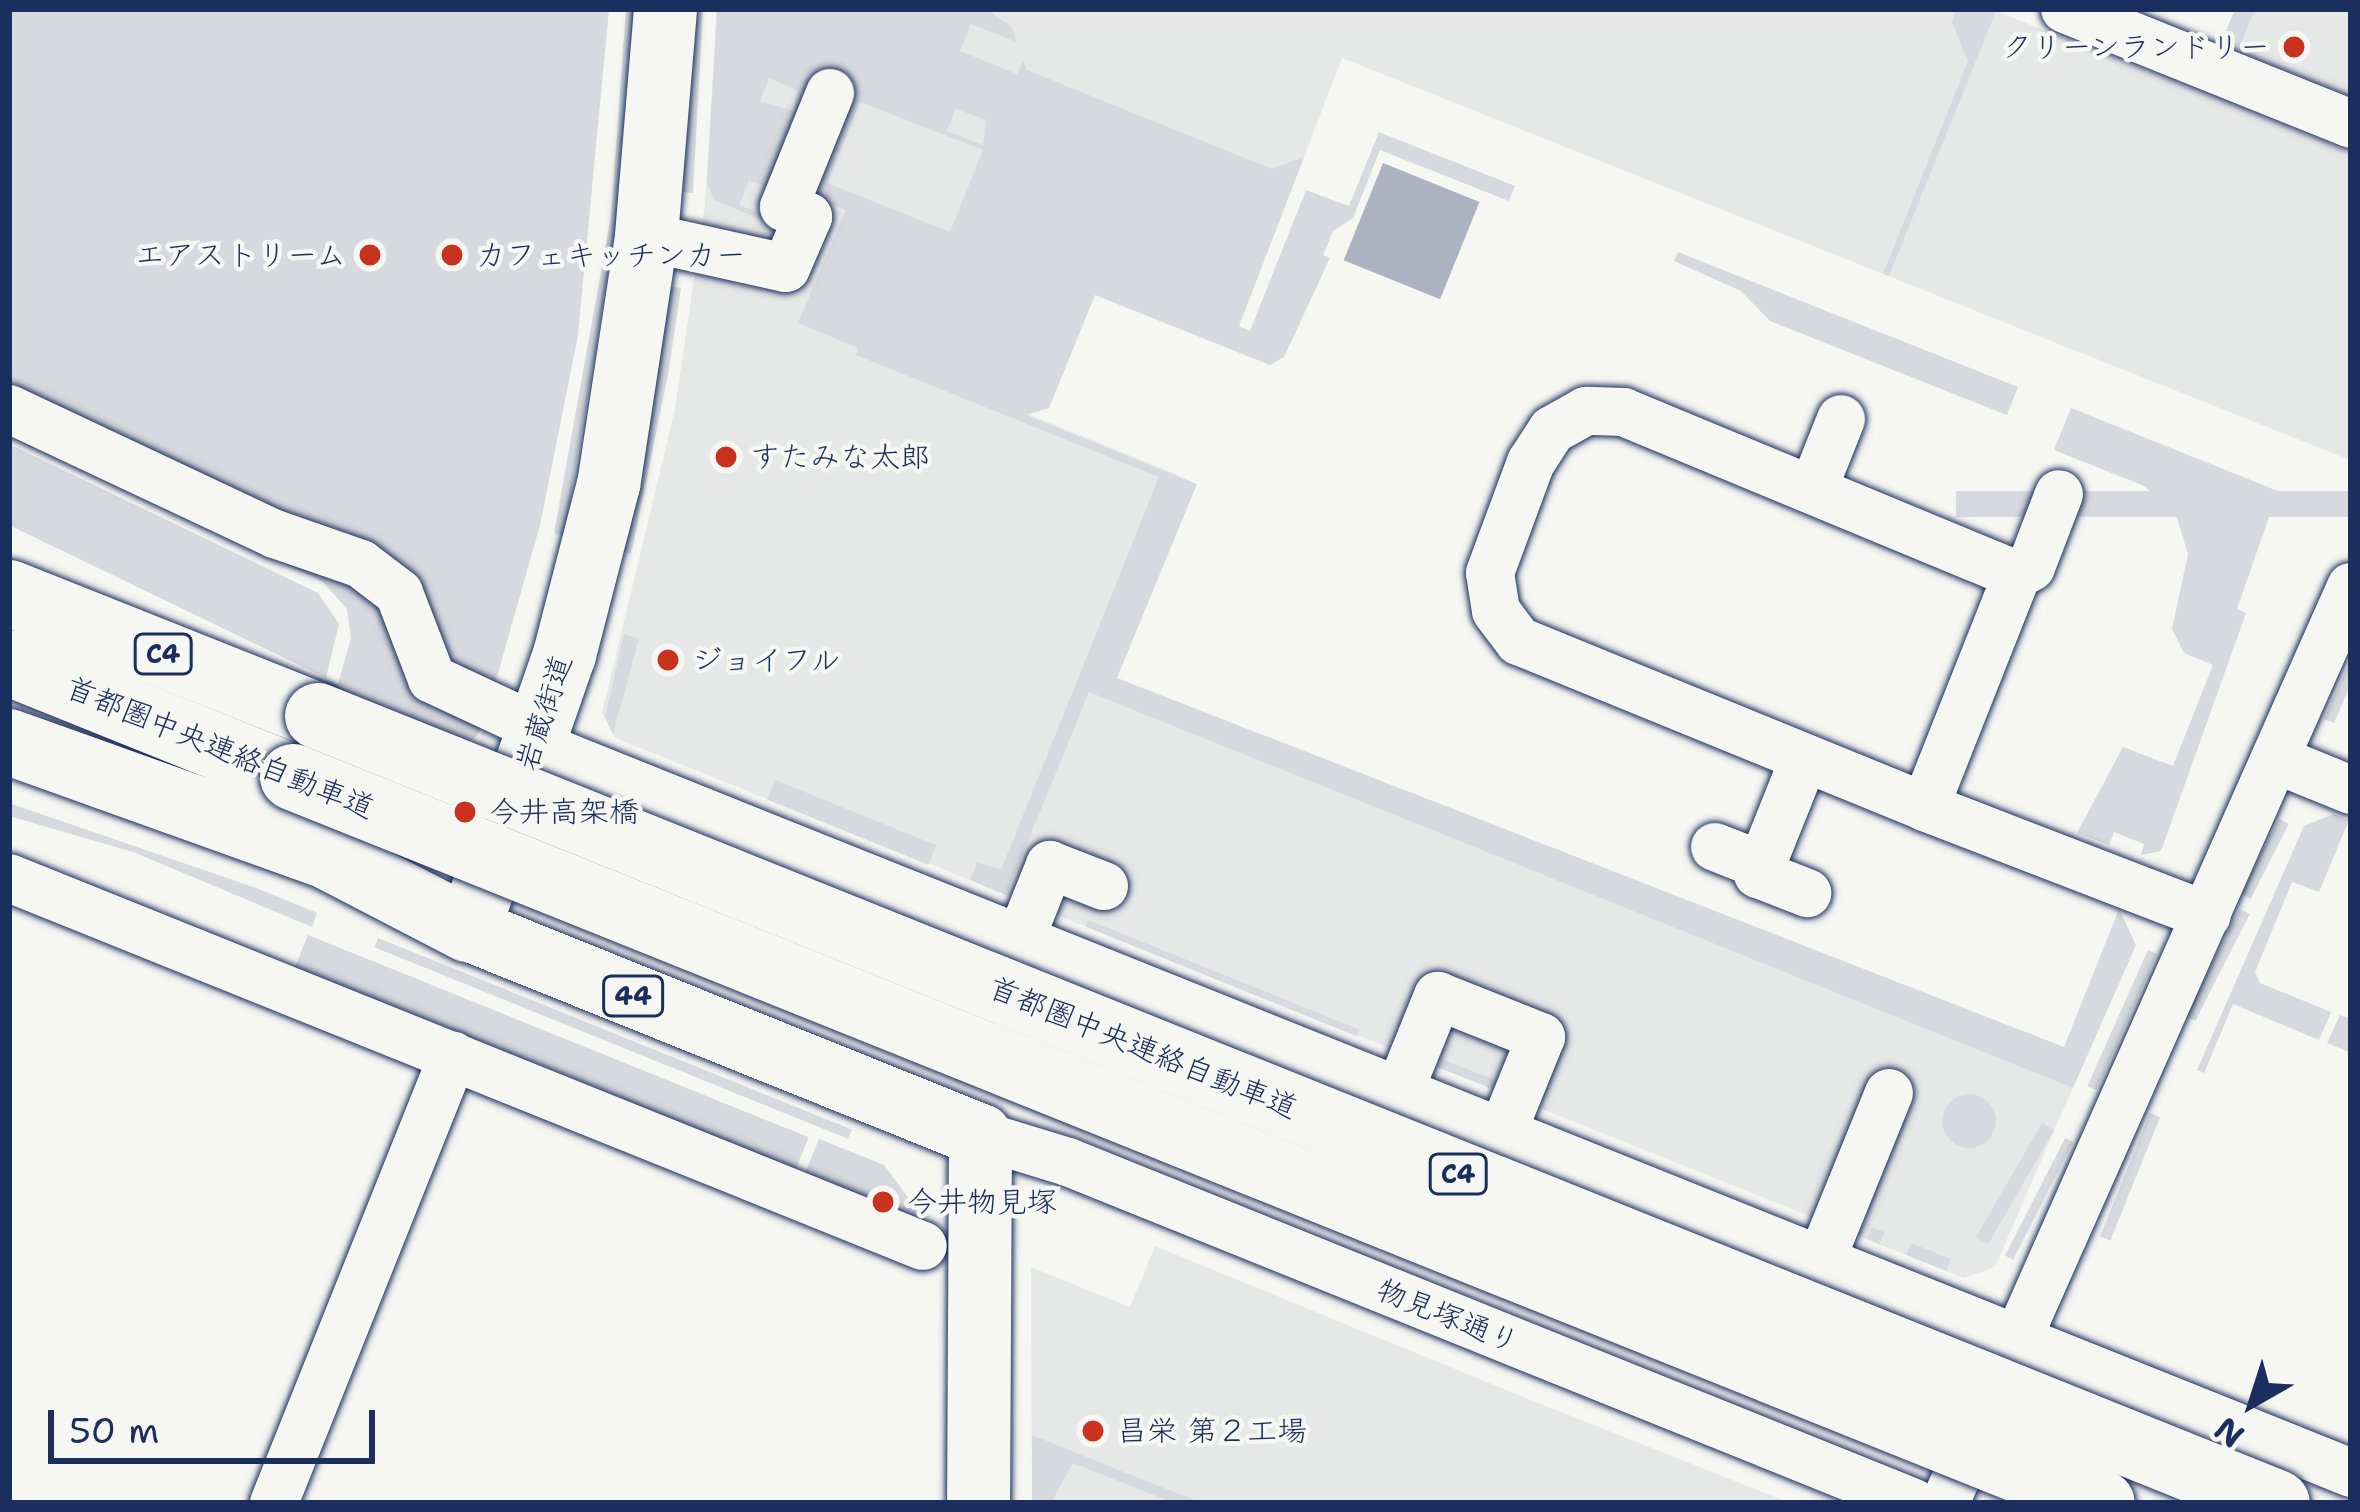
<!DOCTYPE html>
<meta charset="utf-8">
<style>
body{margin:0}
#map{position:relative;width:2360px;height:1512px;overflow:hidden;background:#f6f6f2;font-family:"Shantell Sans","Klee One",sans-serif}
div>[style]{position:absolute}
.built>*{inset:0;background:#e6e7e7}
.green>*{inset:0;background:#d6d9dd;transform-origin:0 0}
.round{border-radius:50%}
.water>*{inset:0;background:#abb2c0;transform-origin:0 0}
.roads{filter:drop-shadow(0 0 3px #1b2f5e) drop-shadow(0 0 3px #1b2f5e)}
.minor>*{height:48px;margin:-24px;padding:0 24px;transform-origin:24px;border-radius:24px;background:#f6f6f2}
.major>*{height:63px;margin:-31.5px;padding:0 31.5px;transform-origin:31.5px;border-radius:31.5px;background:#f6f6f2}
.highway>*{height:66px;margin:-33px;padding:0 33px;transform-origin:33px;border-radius:33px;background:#f6f6f2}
.bridges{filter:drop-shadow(0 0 3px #1b2f5e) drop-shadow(0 0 3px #1b2f5e)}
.highway-bridge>*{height:66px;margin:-33px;padding:0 33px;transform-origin:33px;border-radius:33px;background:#f6f6f2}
.dots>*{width:33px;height:33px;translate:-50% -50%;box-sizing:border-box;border:6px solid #f6f6f2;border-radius:50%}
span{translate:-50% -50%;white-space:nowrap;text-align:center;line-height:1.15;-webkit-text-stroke:9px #f6f6f2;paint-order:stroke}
.shield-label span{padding:3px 9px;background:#f6f6f2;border:3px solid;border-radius:9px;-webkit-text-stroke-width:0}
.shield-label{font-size:27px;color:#1b2f5e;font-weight:700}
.poi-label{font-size:30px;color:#1b2f5e}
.right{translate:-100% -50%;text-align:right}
.left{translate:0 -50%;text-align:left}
.street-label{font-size:30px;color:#1b2f5e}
.frame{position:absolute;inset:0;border:12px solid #1b2f5e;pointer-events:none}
.north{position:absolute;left:2192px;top:1344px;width:120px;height:120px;-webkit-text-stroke:9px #f6f6f2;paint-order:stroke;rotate:219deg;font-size:33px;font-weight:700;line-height:48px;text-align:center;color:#1b2f5e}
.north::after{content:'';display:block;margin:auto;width:42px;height:54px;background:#1b2f5e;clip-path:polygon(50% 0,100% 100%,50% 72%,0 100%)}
.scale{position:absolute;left:48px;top:1410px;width:327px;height:54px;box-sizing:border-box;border:6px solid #1b2f5e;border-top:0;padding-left:15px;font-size:36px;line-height:42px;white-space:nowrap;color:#1b2f5e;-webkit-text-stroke:9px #f6f6f2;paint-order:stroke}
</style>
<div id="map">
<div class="built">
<div style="clip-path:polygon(717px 9px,1991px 9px,2351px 153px,2350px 460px,1342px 58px,1239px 326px,1085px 264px,1025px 413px,1178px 475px,1089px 692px,2074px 1085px,1995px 1267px,1964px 1278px,615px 738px,602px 713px,675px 409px,705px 204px)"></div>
<div style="clip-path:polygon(2235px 9px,2351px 9px,2351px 96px,2221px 44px)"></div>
<div style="clip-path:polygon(1155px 1246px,1521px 1396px,1790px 1503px,1032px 1503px,1031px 1267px,1130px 1307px)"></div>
</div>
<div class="green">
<div style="clip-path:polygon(9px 9px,609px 9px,578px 335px,540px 525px,493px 691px,459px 675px,303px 525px,9px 387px)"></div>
<div style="clip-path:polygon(626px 9px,636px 9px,626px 167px,564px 536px,554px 533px,611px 216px)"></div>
<div style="clip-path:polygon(694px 9px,703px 9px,693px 193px,682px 192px)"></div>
<div style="clip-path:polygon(evenodd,717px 9px,985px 9px,1011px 26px,1017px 42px,971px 24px,960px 51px,1017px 74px,1023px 61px,1027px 70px,1272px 169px,1304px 157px,1239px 326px,1250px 331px,1306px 190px,1349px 206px,1379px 132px,1515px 186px,1509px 201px,1380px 150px,1353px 218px,1333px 231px,1323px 255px,1330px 258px,1284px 357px,1270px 365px,1095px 295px,1049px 408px,1026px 415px,1197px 484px,1117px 678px,2064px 1047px,2119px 909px,2136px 945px,2073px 1088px,1089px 692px,1006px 895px,970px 880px,977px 862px,1001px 870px,1159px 477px,856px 355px,858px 348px,798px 323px,846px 210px,805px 193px,823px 76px,764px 221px,715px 200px,707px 185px,717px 9px,769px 78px,797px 90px,794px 111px,760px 101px,769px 78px,717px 9px,860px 102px,983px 150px,950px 232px,827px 183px,860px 102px,717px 9px,956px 109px,986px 120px,983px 145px,947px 131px,956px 109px,717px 9px,749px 180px,776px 191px,765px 215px,739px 205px,749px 180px)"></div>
<div style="clip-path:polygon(1957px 9px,1996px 11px,1889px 276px,1883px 274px,1968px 61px,1952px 22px)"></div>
<div style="clip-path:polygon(2235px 9px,2255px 9px,2238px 50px,2221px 44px)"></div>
<div style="clip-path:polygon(1678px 252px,2018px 387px,2007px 415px,1770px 321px,1741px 291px,1674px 261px)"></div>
<div style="clip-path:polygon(671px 287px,681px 288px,668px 375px,631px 554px,621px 552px)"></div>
<div style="clip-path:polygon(2071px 408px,2278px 491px,2237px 609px,2246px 613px,2161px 851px,2141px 855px,2144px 844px,2114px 832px,2109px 845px,2077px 833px,2123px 747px,2173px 766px,2213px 665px,2184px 653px,2172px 629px,2188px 554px,2174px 508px,2142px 485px,2054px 450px)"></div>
<div style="clip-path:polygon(9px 444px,318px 593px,339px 624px,326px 678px,9px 525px)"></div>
<div style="left:2351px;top:491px;width:26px;height:395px;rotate:90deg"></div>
<div style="clip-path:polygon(196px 520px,366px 588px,481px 727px,477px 736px,364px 815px,296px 813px,347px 688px,338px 684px,351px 638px,347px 609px,323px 582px)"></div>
<div style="clip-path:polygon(624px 634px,639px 639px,613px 734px,605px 717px)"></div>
<div style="clip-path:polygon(2351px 659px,2351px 684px,2334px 723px,2324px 719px)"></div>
<div style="left:775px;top:780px;width:174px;height:21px;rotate:22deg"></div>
<div style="clip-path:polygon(9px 803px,259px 889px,317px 913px,312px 927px,133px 852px,9px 816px)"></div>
<div style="clip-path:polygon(2334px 814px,2349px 820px,2319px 892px,2292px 882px,2255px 972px,2260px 983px,2331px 1012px,2319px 1040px,2233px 1004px,2204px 1073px,2197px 1070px,2304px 826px)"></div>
<div style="left:2279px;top:819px;width:11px;height:84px;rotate:27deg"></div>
<div style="left:2240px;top:909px;width:11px;height:120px;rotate:27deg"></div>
<div style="left:1088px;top:920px;width:293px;height:7px;rotate:22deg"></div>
<div style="left:308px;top:935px;width:540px;height:41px;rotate:22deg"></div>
<div style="left:378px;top:938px;width:511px;height:10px;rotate:22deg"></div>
<div style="left:2148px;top:950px;width:10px;height:149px;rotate:24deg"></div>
<div style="clip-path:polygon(2340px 1015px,2351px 1019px,2351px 1053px,2327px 1043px)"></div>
<div style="left:1441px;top:1059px;width:63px;height:9px;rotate:21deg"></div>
<div class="round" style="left:1942px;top:1094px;width:54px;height:54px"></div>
<div style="left:2150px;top:1113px;width:11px;height:133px;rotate:22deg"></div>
<div style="left:2042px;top:1123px;width:14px;height:132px;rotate:30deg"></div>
<div style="left:2065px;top:1138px;width:9px;height:132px;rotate:27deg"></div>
<div style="clip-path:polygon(819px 1139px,884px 1165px,935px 1234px,802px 1181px)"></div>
<div style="clip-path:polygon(1872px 1227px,1884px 1232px,1880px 1244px,1906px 1255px,1911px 1243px,1951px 1259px,1946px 1271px,1867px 1239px)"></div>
<div style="clip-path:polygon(1032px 1435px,1126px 1473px,1202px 1503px,1174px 1503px,1073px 1463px,1051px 1503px,1032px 1503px)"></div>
</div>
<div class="water">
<div style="left:1383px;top:163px;width:104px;height:105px;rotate:22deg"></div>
</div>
<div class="roads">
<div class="minor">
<div style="left:2065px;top:9px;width:308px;rotate:21.9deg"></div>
<div style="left:646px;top:237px;width:143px;rotate:12.5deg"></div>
<div style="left:786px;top:268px;width:56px;rotate:-66.7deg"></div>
<div style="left:808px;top:217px;width:26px;rotate:-157deg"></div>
<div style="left:784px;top:207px;width:123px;rotate:-68deg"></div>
<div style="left:9px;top:409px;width:294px;rotate:25.2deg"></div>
<div style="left:275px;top:534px;width:91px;rotate:19.2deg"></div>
<div style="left:361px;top:564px;width:48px;rotate:37.3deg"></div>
<div style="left:399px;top:593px;width:92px;rotate:69deg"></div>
<div style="left:432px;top:679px;width:118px;rotate:25deg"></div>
<div style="left:1814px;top:487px;width:73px;rotate:-68.3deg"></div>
<div style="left:2017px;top:575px;width:16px;rotate:-30deg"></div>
<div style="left:2031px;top:567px;width:78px;rotate:-69deg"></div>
<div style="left:534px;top:744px;width:1958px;rotate:21.86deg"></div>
<div style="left:1804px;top:759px;width:124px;rotate:111.8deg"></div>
<div style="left:1758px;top:874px;width:53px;rotate:21.2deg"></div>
<div style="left:2275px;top:759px;width:82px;rotate:22.2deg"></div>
<div style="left:1925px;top:807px;width:250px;rotate:-68.4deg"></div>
<div style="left:2017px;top:575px;width:425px;rotate:-157.5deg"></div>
<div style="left:1624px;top:412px;width:38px;rotate:-178deg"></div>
<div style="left:1586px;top:411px;width:39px;rotate:151deg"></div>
<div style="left:1552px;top:430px;width:38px;rotate:123deg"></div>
<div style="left:1531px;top:462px;width:118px;rotate:110.3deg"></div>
<div style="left:1490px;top:573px;width:38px;rotate:81deg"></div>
<div style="left:1496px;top:611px;width:38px;rotate:53deg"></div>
<div style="left:1519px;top:641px;width:439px;rotate:22.2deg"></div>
<div style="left:1925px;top:807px;width:302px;rotate:21.1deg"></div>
<div style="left:1715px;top:847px;width:49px;rotate:21.4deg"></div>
<div style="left:9px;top:878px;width:985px;rotate:21.93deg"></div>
<div style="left:1020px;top:940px;width:81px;rotate:-68.2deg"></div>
<div style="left:1050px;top:865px;width:58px;rotate:21.3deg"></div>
<div style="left:1399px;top:1092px;width:104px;rotate:-67.9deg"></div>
<div style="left:1438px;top:996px;width:111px;rotate:21.7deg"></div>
<div style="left:1541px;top:1037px;width:104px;rotate:112.1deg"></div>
<div style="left:980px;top:1135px;width:92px;rotate:17.1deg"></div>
<div style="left:1068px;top:1162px;width:912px;rotate:21.95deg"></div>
<div style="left:1822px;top:1258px;width:178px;rotate:-67.9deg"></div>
<div style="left:274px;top:1503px;width:482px;rotate:-68.2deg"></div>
<div style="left:1945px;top:1503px;width:1002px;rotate:-66.1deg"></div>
</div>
<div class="major">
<div style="left:665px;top:9px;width:229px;rotate:94.8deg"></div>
<div style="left:646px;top:237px;width:250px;rotate:98.7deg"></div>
<div style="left:608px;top:484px;width:176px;rotate:104.5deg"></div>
<div style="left:564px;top:654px;width:291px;rotate:109.2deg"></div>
<div style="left:468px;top:929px;width:552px;rotate:21.92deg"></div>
<div style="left:980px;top:1135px;width:368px;rotate:90.3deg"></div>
</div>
<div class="highway">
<div style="left:9px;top:593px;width:333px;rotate:21.7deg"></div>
<div style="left:9px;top:663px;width:306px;rotate:21.9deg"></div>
<div style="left:9px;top:742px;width:338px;rotate:19.7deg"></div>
<div style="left:327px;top:856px;width:159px;rotate:27.4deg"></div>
</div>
</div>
<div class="bridges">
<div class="highway-bridge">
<div style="left:318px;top:716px;width:2111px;rotate:21.89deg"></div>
<div style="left:293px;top:777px;width:1949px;rotate:21.87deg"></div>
</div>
</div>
<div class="dots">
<div style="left:2294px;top:47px;background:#c8321e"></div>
<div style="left:370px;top:255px;background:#c8321e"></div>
<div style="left:452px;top:255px;background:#c8321e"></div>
<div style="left:726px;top:457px;background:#c8321e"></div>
<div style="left:668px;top:660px;background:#c8321e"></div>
<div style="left:465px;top:812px;background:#c8321e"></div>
<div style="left:883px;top:1202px;background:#c8321e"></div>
<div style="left:1093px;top:1431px;background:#c8321e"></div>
</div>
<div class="shield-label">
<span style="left:163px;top:654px">C4</span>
<span style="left:633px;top:996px">44</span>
<span style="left:1458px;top:1174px">C4</span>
</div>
<div class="poi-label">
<span class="right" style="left:2270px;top:47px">クリーンランドリー</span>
<span class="right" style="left:346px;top:255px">エアストリーム</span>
<span class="left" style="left:476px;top:255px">カフェキッチンカー</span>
<span class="left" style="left:750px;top:457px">すたみな太郎</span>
<span class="left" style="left:692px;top:660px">ジョイフル</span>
<span class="left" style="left:489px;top:812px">今井高架橋</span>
<span class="left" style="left:907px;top:1202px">今井物見塚</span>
<span class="left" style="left:1117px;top:1431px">昌栄 第２工場</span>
</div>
<div class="street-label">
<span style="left:544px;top:713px;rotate:-72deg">岩蔵街道</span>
<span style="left:220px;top:748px;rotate:22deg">首都圏中央連絡自動車道</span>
<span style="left:1143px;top:1048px;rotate:22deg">首都圏中央連絡自動車道</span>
<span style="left:1448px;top:1316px;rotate:22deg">物見塚通り</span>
</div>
<div class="frame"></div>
<div class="north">N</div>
<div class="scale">50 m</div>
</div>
